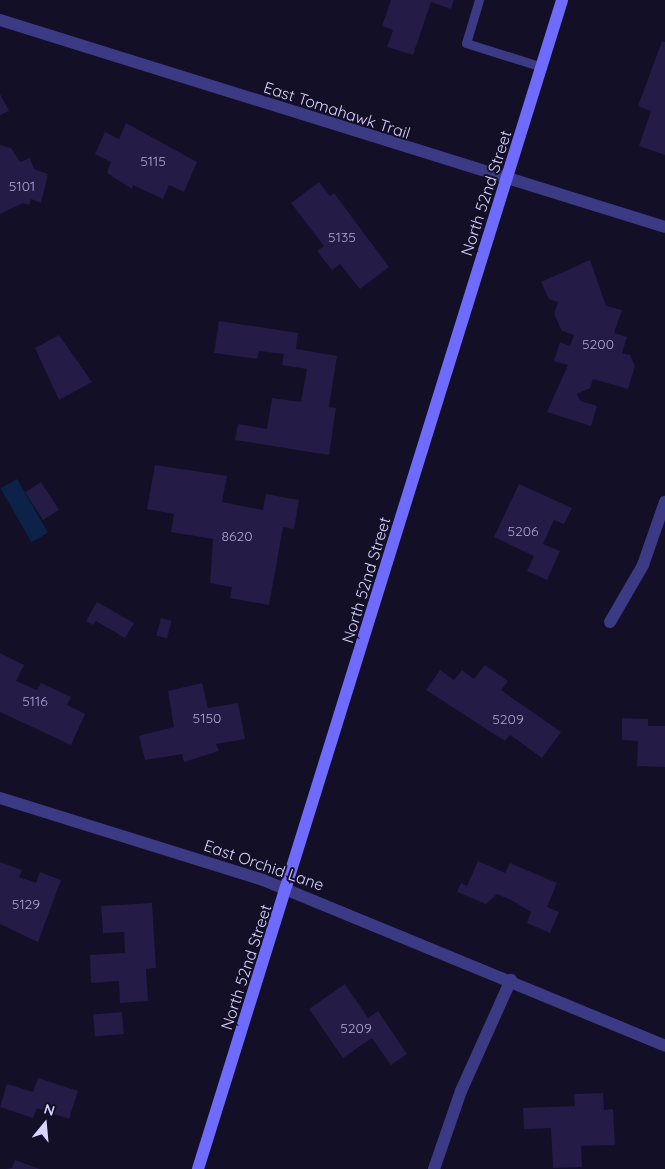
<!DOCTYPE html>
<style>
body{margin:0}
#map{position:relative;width:665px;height:1169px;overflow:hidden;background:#130f26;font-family:Quicksand,sans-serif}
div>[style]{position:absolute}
.water>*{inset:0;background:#0c2248;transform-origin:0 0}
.building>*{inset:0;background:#241b47;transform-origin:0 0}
.lane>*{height:9px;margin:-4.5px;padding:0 4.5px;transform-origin:4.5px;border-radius:4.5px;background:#3d3a85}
.street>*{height:12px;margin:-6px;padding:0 6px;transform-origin:6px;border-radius:6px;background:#3d3a85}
.secondary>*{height:12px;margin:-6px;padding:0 6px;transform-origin:6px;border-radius:6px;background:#6f6bff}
span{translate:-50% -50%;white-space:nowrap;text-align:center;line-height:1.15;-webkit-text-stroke:4px #130f26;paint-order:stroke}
.number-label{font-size:14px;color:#aca6d1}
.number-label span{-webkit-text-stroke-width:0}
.street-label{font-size:16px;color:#d9d4ff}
.north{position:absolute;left:20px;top:1099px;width:50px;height:50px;-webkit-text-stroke:4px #130f26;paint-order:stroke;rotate:17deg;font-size:14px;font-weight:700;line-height:20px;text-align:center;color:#d9d4ff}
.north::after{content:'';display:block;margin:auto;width:18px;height:22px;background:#d9d4ff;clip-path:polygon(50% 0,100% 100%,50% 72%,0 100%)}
</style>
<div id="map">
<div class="water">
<div style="left:17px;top:479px;width:62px;height:19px;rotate:60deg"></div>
</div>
<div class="building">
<div style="clip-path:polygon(391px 0,454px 0,451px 9px,431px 2px,413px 55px,387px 47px,393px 30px,382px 26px)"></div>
<div style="clip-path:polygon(662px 41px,665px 42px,665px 155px,639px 146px,651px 111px,638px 106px)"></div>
<div style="clip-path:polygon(0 94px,9px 111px,0 115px)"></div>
<div style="clip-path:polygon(126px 123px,197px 162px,184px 192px,169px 185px,163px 199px,133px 185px,132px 189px,107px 173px,111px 162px,95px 154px,105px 132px,119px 139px)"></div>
<div style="clip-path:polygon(0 145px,11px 148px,20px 162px,30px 158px,34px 169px,48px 174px,41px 203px,31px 199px,29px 205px,23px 203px,0 214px)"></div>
<div style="clip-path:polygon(319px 182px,330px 196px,334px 193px,389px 267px,360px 289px,340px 264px,332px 270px,317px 251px,324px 246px,291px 203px)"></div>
<div style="clip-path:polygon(590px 260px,606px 306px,622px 310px,614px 333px,627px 337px,622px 353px,630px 355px,635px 366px,628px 389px,593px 379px,590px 388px,577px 394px,580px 401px,597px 406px,591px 426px,547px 412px,568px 365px,554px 361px,560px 342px,570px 346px,574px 335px,562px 331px,554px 314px,558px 302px,549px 299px,541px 282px)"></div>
<div style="clip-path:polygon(219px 321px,298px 333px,296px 349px,337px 356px,329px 407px,336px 408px,329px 455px,235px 440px,238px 424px,267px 429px,272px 398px,301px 402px,307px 369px,282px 365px,284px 354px,259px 351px,257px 359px,214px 353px)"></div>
<div style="clip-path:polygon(59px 335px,92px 382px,59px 400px,35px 348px)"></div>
<div style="clip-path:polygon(155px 465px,227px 476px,222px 502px,263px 510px,266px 494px,299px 500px,294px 529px,283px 527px,269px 605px,230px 598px,232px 587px,210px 583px,213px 539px,171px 532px,174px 514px,147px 509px)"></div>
<div style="left:41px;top:482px;width:33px;height:19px;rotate:57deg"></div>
<div style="clip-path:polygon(519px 484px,572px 508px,564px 524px,554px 520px,543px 544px,560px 551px,547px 580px,527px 571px,534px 556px,494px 537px)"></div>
<div style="clip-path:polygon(97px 602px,134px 623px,125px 638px,96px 621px,93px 625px,86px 621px)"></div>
<div style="left:161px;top:618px;width:11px;height:18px;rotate:15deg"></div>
<div style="clip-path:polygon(0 653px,24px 665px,16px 681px,37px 690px,41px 683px,71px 697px,67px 705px,85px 714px,71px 745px,0 712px)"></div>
<div style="clip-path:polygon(485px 665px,508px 681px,501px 690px,561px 732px,542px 758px,510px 735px,505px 741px,426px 690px,440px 670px,454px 680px,462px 670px,474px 679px)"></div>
<div style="clip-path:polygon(202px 683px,208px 708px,238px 703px,245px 739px,216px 744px,219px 751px,184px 762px,182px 754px,145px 760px,139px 736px,174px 727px,168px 691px)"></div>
<div style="clip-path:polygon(622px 718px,648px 719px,648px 726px,665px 726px,665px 767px,637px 766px,638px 741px,622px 740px)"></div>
<div style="clip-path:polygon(478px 861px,505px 873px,510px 863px,557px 883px,547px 907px,559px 912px,550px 933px,527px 923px,531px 912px,511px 900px,497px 894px,486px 904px,457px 892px,461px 883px,467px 886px)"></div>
<div style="clip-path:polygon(0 862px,22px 870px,19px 877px,36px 883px,40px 872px,61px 880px,38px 942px,0 924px)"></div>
<div style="clip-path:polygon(152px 903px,156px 968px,146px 969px,148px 1001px,120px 1003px,119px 981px,91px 983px,90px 955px,125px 953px,124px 932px,103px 933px,101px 906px)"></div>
<div style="clip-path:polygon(345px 984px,368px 1018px,378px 1011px,407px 1054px,391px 1065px,372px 1038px,343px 1058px,309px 1009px)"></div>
<div style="left:122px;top:1012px;width:22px;height:29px;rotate:85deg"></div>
<div style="clip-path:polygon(38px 1078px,78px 1091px,69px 1119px,37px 1108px,33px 1118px,0 1107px,7px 1084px,33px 1092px)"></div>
<div style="clip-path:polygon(603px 1093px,604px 1110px,613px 1109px,615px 1145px,581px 1146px,582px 1167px,553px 1168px,551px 1128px,524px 1129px,523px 1108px,575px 1106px,574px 1094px)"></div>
<div style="clip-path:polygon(15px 1160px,40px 1169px,5px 1169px,12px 1168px)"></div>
</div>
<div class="lane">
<div style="left:479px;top:0;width:45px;rotate:106.8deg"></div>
<div style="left:466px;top:43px;width:80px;rotate:17.5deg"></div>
</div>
<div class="street">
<div style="left:0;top:20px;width:696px;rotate:17.29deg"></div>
<div style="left:610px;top:622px;width:66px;rotate:-59.9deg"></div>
<div style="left:643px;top:565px;width:67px;rotate:-70.8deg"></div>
<div style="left:0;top:798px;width:275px;rotate:17.3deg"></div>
<div style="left:263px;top:880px;width:435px;rotate:22.4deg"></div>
<div style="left:434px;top:1169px;width:83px;rotate:-70.9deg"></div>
<div style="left:461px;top:1091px;width:122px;rotate:-65.8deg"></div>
</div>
<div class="secondary">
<div style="left:198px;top:1169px;width:1224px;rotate:-72.7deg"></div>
</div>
<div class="number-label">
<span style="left:153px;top:161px">5115</span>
<span style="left:22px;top:186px">5101</span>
<span style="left:342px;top:237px">5135</span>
<span style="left:598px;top:344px">5200</span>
<span style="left:523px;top:531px">5206</span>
<span style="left:237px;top:536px">8620</span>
<span style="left:35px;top:701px">5116</span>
<span style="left:207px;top:718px">5150</span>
<span style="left:508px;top:719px">5209</span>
<span style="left:26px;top:904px">5129</span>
<span style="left:356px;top:1028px">5209</span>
</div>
<div class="street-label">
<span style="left:337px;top:110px;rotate:18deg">East Tomahawk Trail</span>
<span style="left:486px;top:193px;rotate:-72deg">North 52nd Street</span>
<span style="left:366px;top:580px;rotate:-73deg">North 52nd Street</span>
<span style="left:264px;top:865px;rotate:19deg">East Orchid Lane</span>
<span style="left:246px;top:967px;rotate:-72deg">North 52nd Street</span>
</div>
<div class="north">N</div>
</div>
